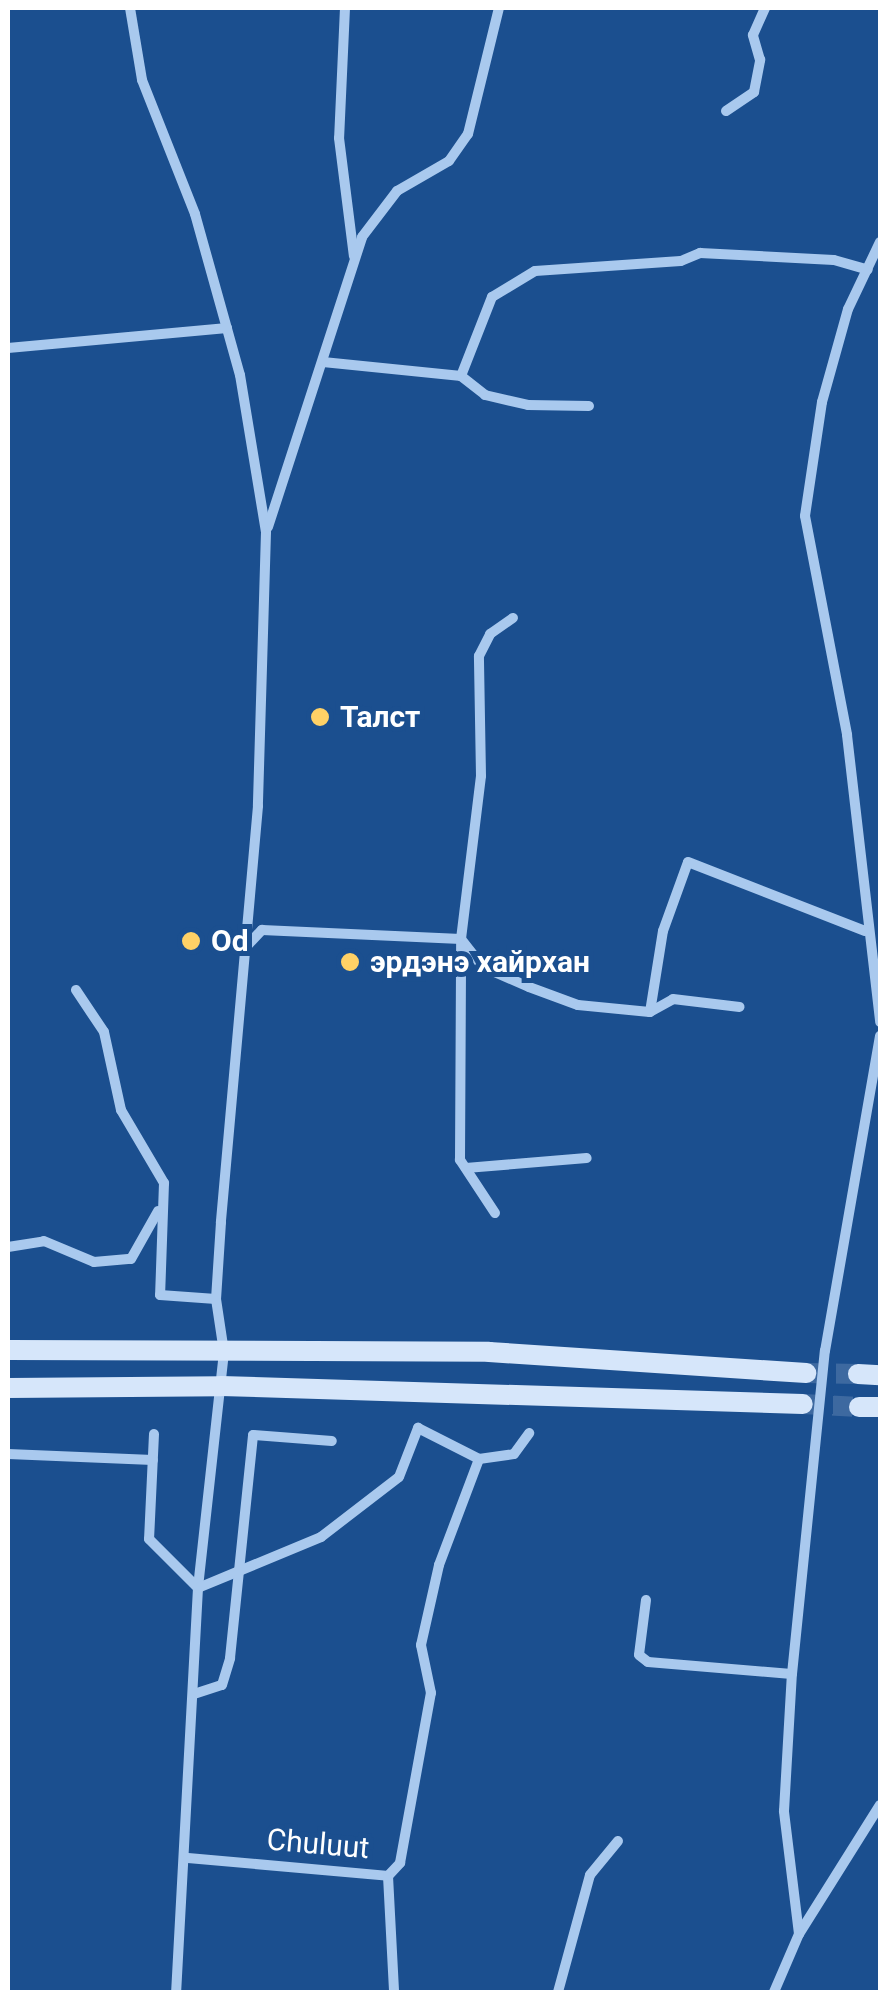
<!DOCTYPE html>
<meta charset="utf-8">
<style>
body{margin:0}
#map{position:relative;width:888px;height:2000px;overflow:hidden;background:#1b4f8f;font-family:Roboto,sans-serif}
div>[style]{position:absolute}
.secondary-tunnel>*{height:20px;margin-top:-10px;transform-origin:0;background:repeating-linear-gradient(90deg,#3d69a0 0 20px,transparent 0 30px)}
.minor>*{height:10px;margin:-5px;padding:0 5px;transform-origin:5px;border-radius:5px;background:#a9c9ee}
.secondary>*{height:20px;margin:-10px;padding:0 10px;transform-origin:10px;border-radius:10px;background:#d6e6fa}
.dots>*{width:28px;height:28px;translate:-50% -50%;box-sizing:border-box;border:5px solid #1b4f8f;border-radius:50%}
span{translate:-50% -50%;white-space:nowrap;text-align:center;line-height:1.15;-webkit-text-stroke:10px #1b4f8f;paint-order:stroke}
.poi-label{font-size:30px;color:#fff;font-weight:700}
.left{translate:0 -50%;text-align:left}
.street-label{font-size:30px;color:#fff}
.frame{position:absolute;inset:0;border:10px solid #fff;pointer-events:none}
</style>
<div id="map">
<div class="secondary-tunnel">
<div style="left:806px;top:1373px;width:52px;rotate:1.1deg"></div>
<div style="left:803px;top:1404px;width:56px;rotate:3.1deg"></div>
</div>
<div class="minor">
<div style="left:130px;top:8px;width:73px;rotate:80.5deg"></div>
<div style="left:142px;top:80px;width:144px;rotate:68.4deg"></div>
<div style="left:195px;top:214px;width:167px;rotate:74.4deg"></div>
<div style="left:240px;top:375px;width:159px;rotate:80.6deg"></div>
<div style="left:266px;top:532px;width:274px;rotate:91.7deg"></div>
<div style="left:258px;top:806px;width:418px;rotate:95.1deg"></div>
<div style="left:221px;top:1222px;width:77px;rotate:93.7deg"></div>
<div style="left:216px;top:1299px;width:54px;rotate:81.4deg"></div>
<div style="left:224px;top:1352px;width:237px;rotate:96.3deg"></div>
<div style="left:198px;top:1588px;width:405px;rotate:93.1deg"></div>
<div style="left:345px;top:8px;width:130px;rotate:92.6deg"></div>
<div style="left:339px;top:138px;width:119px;rotate:82.8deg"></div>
<div style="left:726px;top:111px;width:34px;rotate:-34deg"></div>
<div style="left:754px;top:92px;width:33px;rotate:-79deg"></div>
<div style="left:760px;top:60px;width:26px;rotate:-106deg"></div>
<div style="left:753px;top:35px;width:30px;rotate:-66deg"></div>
<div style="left:880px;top:242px;width:74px;rotate:115.5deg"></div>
<div style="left:848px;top:309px;width:97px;rotate:105.6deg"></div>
<div style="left:822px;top:402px;width:115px;rotate:98.5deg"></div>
<div style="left:805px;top:516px;width:223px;rotate:79.1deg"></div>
<div style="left:847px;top:735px;width:289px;rotate:83.4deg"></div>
<div style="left:8px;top:348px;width:220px;rotate:-5.2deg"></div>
<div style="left:323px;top:362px;width:139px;rotate:5.8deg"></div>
<div style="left:461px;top:376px;width:85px;rotate:-68.6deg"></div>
<div style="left:492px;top:297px;width:50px;rotate:-31.2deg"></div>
<div style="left:535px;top:271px;width:146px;rotate:-3.9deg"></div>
<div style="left:681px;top:261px;width:21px;rotate:-23deg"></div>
<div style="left:700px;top:253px;width:134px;rotate:3deg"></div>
<div style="left:834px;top:260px;width:35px;rotate:16deg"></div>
<div style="left:461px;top:376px;width:31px;rotate:38deg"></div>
<div style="left:485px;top:395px;width:44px;rotate:13.1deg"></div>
<div style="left:528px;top:405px;width:61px;rotate:0.9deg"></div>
<div style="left:268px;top:527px;width:305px;rotate:-72deg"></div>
<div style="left:362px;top:237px;width:58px;rotate:-52.7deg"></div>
<div style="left:397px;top:191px;width:60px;rotate:-30deg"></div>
<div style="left:449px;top:161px;width:33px;rotate:-55deg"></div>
<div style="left:468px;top:134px;width:130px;rotate:-76.2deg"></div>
<div style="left:245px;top:948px;width:25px;rotate:-47deg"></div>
<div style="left:262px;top:930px;width:199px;rotate:2.6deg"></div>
<div style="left:461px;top:939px;width:36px;rotate:52deg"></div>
<div style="left:483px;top:967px;width:50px;rotate:23.5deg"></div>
<div style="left:529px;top:987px;width:52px;rotate:20.2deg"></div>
<div style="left:578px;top:1005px;width:72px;rotate:5.6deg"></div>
<div style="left:650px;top:1012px;width:82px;rotate:-80.9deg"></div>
<div style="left:663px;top:931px;width:73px;rotate:-70.1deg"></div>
<div style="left:688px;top:862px;width:190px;rotate:21.3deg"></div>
<div style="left:76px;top:990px;width:50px;rotate:56.3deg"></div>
<div style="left:104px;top:1032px;width:80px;rotate:77.7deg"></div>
<div style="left:121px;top:1110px;width:85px;rotate:59.5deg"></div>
<div style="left:164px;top:1183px;width:112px;rotate:92deg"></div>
<div style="left:160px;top:1295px;width:56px;rotate:4.1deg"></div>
<div style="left:650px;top:1012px;width:26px;rotate:-29deg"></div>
<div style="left:673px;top:999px;width:67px;rotate:6.8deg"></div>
<div style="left:466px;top:1168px;width:121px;rotate:-4.7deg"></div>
<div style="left:495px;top:1213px;width:64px;rotate:-123.4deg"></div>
<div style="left:460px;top:1160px;width:221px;rotate:-89.7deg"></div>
<div style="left:461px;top:939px;width:164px;rotate:-83deg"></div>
<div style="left:481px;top:776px;width:120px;rotate:-91deg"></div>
<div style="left:479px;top:656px;width:25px;rotate:-63deg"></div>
<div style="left:490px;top:634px;width:28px;rotate:-35deg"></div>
<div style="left:8px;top:1247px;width:36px;rotate:-9deg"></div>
<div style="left:44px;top:1241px;width:54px;rotate:22.8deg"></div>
<div style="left:94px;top:1262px;width:37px;rotate:-5deg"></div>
<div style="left:131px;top:1259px;width:55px;rotate:-60.6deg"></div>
<div style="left:154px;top:1434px;width:105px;rotate:92.7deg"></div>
<div style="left:149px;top:1539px;width:69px;rotate:45deg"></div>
<div style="left:198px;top:1588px;width:133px;rotate:-22.5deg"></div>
<div style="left:321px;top:1537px;width:98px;rotate:-37.6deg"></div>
<div style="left:399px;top:1477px;width:53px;rotate:-68.8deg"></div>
<div style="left:418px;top:1428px;width:68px;rotate:26.9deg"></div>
<div style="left:8px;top:1454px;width:145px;rotate:2.4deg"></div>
<div style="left:646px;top:1600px;width:55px;rotate:97.3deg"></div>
<div style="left:639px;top:1655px;width:11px;rotate:38deg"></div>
<div style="left:648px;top:1662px;width:144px;rotate:4.8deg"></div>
<div style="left:194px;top:1694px;width:29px;rotate:-18deg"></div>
<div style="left:222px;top:1685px;width:28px;rotate:-73deg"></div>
<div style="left:230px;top:1658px;width:224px;rotate:-84.1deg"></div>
<div style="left:253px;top:1435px;width:79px;rotate:4.3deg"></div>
<div style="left:188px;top:1858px;width:201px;rotate:5.1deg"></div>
<div style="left:388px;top:1876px;width:116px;rotate:87deg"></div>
<div style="left:388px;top:1876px;width:18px;rotate:-47deg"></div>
<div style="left:400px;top:1863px;width:173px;rotate:-79.7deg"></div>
<div style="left:431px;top:1693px;width:49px;rotate:-101.8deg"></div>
<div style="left:421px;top:1645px;width:82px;rotate:-77.3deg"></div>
<div style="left:439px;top:1565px;width:113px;rotate:-69.3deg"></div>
<div style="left:479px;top:1459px;width:35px;rotate:-8deg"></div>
<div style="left:514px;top:1454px;width:26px;rotate:-54deg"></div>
<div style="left:799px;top:1934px;width:124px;rotate:-97deg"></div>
<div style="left:784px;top:1811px;width:137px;rotate:-86.7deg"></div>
<div style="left:792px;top:1674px;width:325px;rotate:-84.2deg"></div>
<div style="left:825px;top:1351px;width:320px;rotate:-80.1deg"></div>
<div style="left:558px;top:1992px;width:121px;rotate:-74.7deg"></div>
<div style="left:590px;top:1875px;width:44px;rotate:-50.5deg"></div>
<div style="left:774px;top:1992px;width:63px;rotate:-66.7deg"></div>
<div style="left:799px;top:1934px;width:152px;rotate:-57.9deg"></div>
</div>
<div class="secondary">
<div style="left:8px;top:1350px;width:481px;rotate:0.2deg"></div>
<div style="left:489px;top:1352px;width:318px;rotate:3.8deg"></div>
<div style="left:858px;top:1374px;width:22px;rotate:3deg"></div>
<div style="left:8px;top:1388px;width:213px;rotate:-0.5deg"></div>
<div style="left:221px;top:1386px;width:582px;rotate:1.77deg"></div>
<div style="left:859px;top:1407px;width:21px"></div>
</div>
<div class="dots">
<div style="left:320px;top:717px;background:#ffd166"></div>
<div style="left:191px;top:941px;background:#ffd166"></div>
<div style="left:350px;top:962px;background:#ffd166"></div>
</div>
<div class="poi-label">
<span class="left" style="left:340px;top:717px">Талст</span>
<span class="left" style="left:211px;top:941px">Od</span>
<span class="left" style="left:370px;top:962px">эрдэнэ хайрхан</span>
</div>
<div class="street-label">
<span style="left:318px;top:1844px;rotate:5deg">Chuluut</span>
</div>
<div class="frame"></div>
</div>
